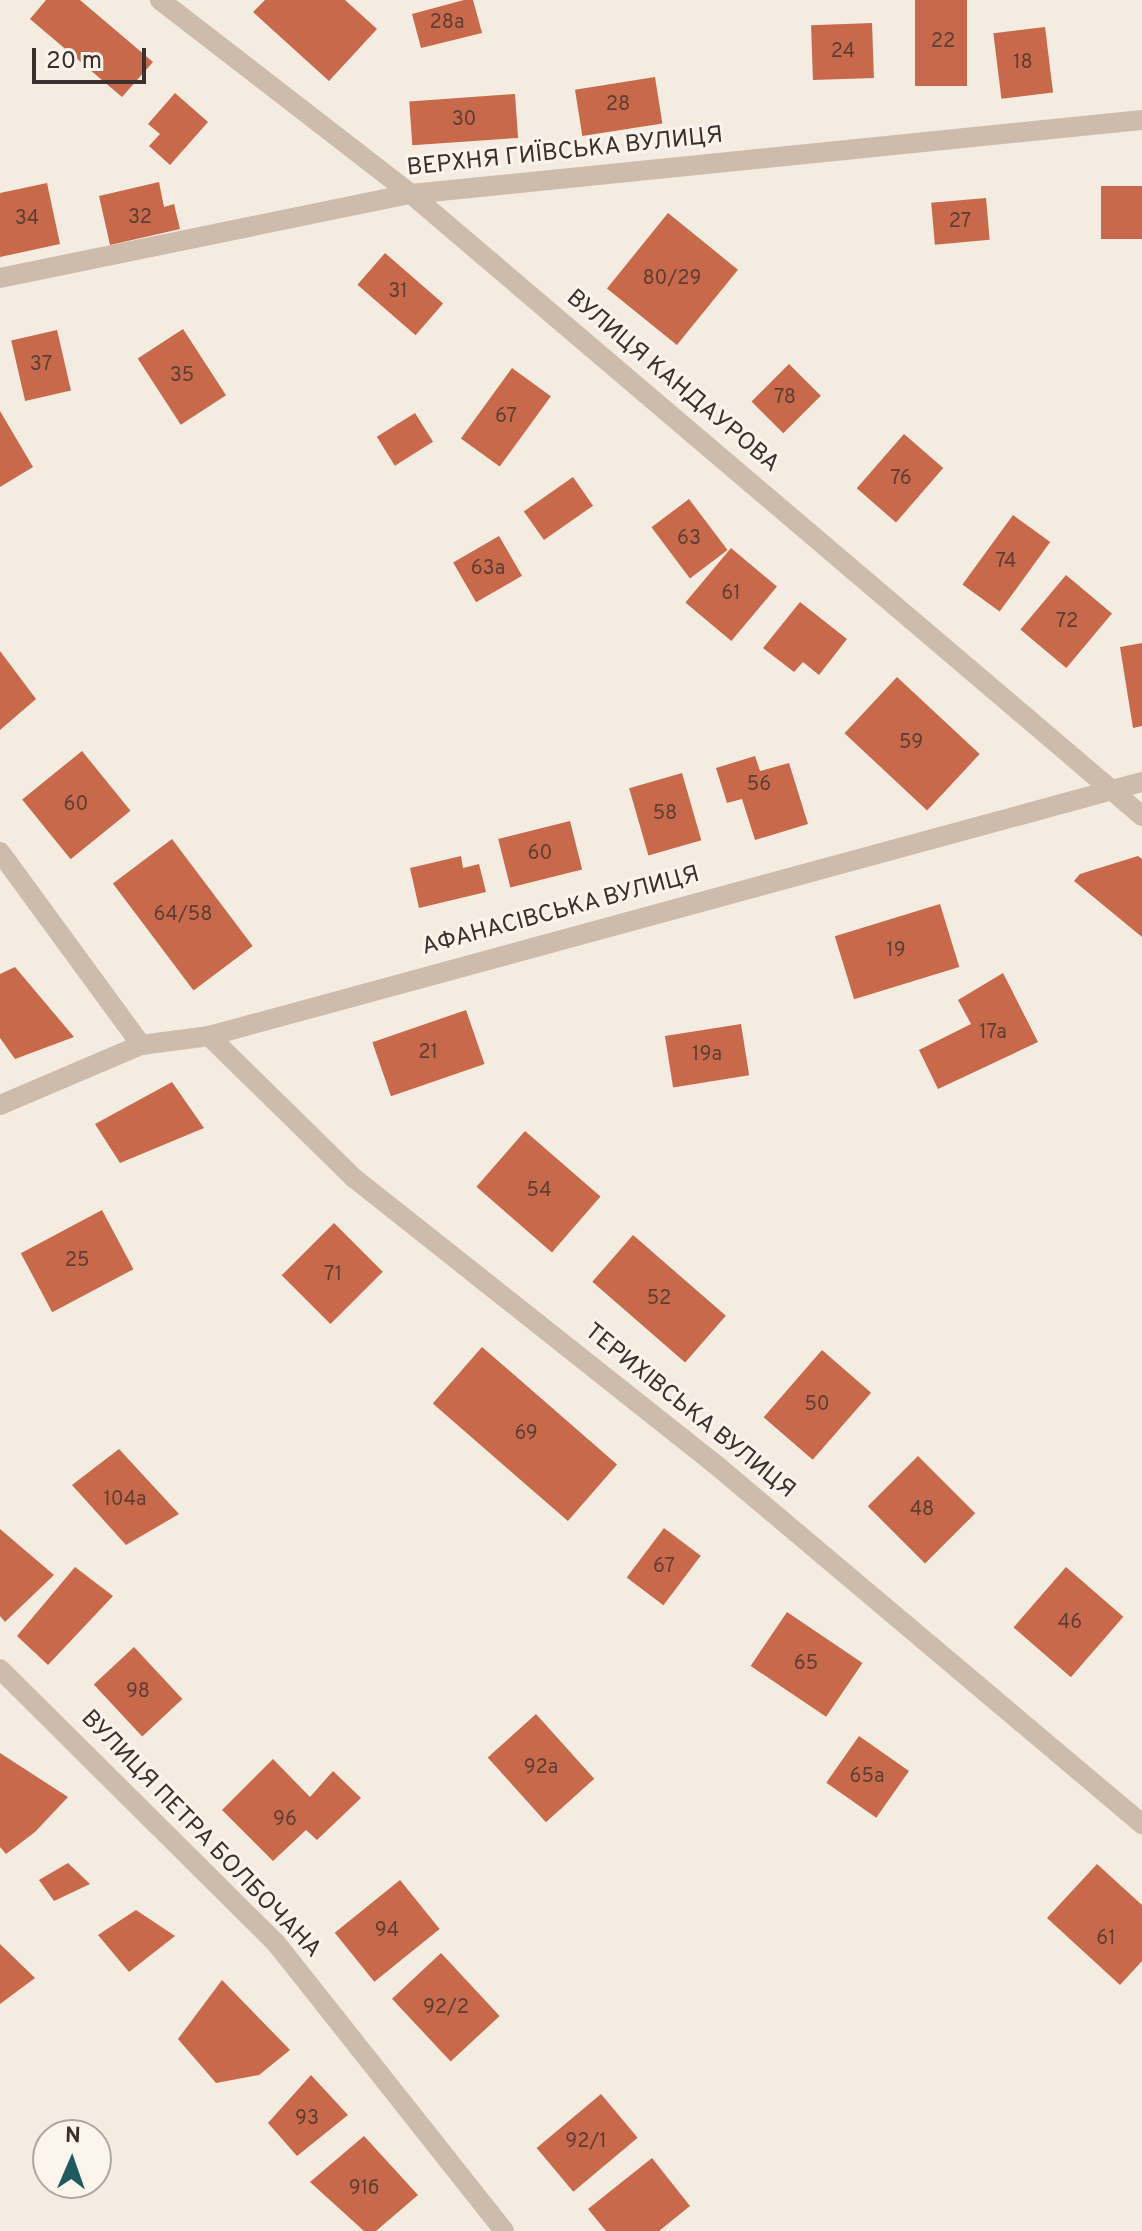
<!DOCTYPE html>
<meta charset="utf-8">
<style>
body{margin:0}
#map{position:relative;width:1142px;height:2231px;overflow:hidden;background:#f4ebe1;font-family:Overpass,sans-serif}
div>[style]{position:absolute}
.building>*{inset:0;background:#c8694b;transform-origin:0 0}
.minor>*{height:20px;margin:-10px;padding:0 10px;transform-origin:10px;border-radius:10px;background:#cdbbac}
span{translate:-50% -50%;white-space:nowrap;text-align:center;line-height:1.15;-webkit-text-stroke:6px #fbf5ee;paint-order:stroke}
.number-label{font-size:20px;color:#5e3e33}
.number-label span{-webkit-text-stroke-width:0}
.street-label{font-size:24px;color:#3b302b}
.north{position:absolute;left:32px;top:2119px;width:80px;height:80px;box-sizing:border-box;background:#fbf5ee;border:2px solid #aea6a0;border-radius:50%;rotate:2deg;font-size:22px;font-weight:700;line-height:32px;text-align:center;color:#3b302b}
.north::after{content:'';display:block;margin:auto;width:28px;height:36px;background:#1f5a5e;clip-path:polygon(50% 0,100% 100%,50% 72%,0 100%)}
.scale{position:absolute;left:32px;top:48px;width:114px;height:36px;box-sizing:border-box;border:4px solid #3b302b;border-top:0;padding-left:10px;font-size:24px;line-height:28px;white-space:nowrap;color:#3b302b;-webkit-text-stroke:6px #fbf5ee;paint-order:stroke}
</style>
<div id="map">
<div class="building">
<div style="clip-path:polygon(46px 0,80px 0,153px 62px,122px 97px,30px 19px)"></div>
<div style="clip-path:polygon(265px 0,345px 0,377px 29px,329px 81px,253px 12px)"></div>
<div style="clip-path:polygon(464px 0,473px 0,482px 33px,421px 48px,412px 14px)"></div>
<div style="left:915px;top:0;width:52px;height:86px"></div>
<div style="left:872px;top:23px;width:55px;height:61px;rotate:88deg"></div>
<div style="left:1045px;top:27px;width:66px;height:52px;rotate:83deg"></div>
<div style="left:655px;top:77px;width:47px;height:81px;rotate:81deg"></div>
<div style="clip-path:polygon(175px 93px,208px 122px,170px 165px,149px 146px,160px 134px,148px 124px)"></div>
<div style="left:515px;top:94px;width:44px;height:106px;rotate:86deg"></div>
<div style="clip-path:polygon(159px 182px,164px 207px,174px 204px,180px 229px,110px 245px,99px 196px)"></div>
<div style="clip-path:polygon(47px 183px,60px 244px,0 257px,0 193px)"></div>
<div style="left:1142px;top:186px;width:53px;height:41px;rotate:90deg"></div>
<div style="left:986px;top:198px;width:42px;height:55px;rotate:85deg"></div>
<div style="left:668px;top:213px;width:90px;height:97px;rotate:39deg"></div>
<div style="left:385px;top:253px;width:77px;height:42px;rotate:41deg"></div>
<div style="left:183px;top:329px;width:79px;height:54px;rotate:57deg"></div>
<div style="left:57px;top:330px;width:62px;height:47px;rotate:77deg"></div>
<div style="left:789px;top:364px;width:45px;height:53px;rotate:45deg"></div>
<div style="left:512px;top:368px;width:48px;height:87px;rotate:36deg"></div>
<div style="clip-path:polygon(0 411px,33px 467px,0 487px)"></div>
<div style="left:415px;top:413px;width:34px;height:45px;rotate:58deg"></div>
<div style="left:904px;top:434px;width:52px;height:72px;rotate:41deg"></div>
<div style="left:573px;top:477px;width:35px;height:60px;rotate:55deg"></div>
<div style="left:689px;top:499px;width:64px;height:47px;rotate:53deg"></div>
<div style="left:1013px;top:515px;width:46px;height:86px;rotate:36deg"></div>
<div style="left:499px;top:536px;width:46px;height:53px;rotate:60deg"></div>
<div style="left:731px;top:548px;width:60px;height:71px;rotate:40deg"></div>
<div style="left:1066px;top:575px;width:60px;height:71px;rotate:40deg"></div>
<div style="clip-path:polygon(800px 602px,847px 639px,819px 675px,803px 662px,794px 672px,763px 648px)"></div>
<div style="clip-path:polygon(1142px 643px,1142px 726px,1133px 728px,1120px 647px)"></div>
<div style="clip-path:polygon(0 651px,36px 699px,0 730px)"></div>
<div style="left:897px;top:677px;width:113px;height:77px;rotate:43deg"></div>
<div style="left:82px;top:751px;width:77px;height:77px;rotate:51deg"></div>
<div style="clip-path:polygon(755px 756px,760px 771px,789px 763px,808px 824px,755px 840px,742px 799px,727px 803px,716px 768px)"></div>
<div style="left:682px;top:773px;width:70px;height:55px;rotate:74deg"></div>
<div style="left:570px;top:821px;width:50px;height:74px;rotate:76deg"></div>
<div style="left:172px;top:839px;width:134px;height:74px;rotate:53deg"></div>
<div style="clip-path:polygon(461px 856px,463px 868px,479px 864px,486px 892px,419px 908px,410px 868px)"></div>
<div style="clip-path:polygon(1138px 856px,1142px 859px,1142px 937px,1074px 881px,1080px 874px)"></div>
<div style="left:940px;top:904px;width:66px;height:110px;rotate:73deg"></div>
<div style="clip-path:polygon(15px 967px,74px 1037px,15px 1059px,0 1038px,0 974px)"></div>
<div style="clip-path:polygon(1003px 973px,1038px 1042px,938px 1089px,919px 1050px,971px 1024px,958px 1000px)"></div>
<div style="left:466px;top:1010px;width:57px;height:99px;rotate:71deg"></div>
<div style="left:741px;top:1024px;width:52px;height:77px;rotate:81deg"></div>
<div style="clip-path:polygon(172px 1082px,204px 1128px,120px 1163px,95px 1124px)"></div>
<div style="left:525px;top:1131px;width:100px;height:74px;rotate:41deg"></div>
<div style="left:102px;top:1210px;width:67px;height:92px;rotate:62deg"></div>
<div style="left:334px;top:1223px;width:69px;height:74px;rotate:45deg"></div>
<div style="left:633px;top:1235px;width:123px;height:62px;rotate:41deg"></div>
<div style="left:482px;top:1347px;width:179px;height:75px;rotate:41deg"></div>
<div style="left:822px;top:1350px;width:65px;height:89px;rotate:41deg"></div>
<div style="clip-path:polygon(119px 1449px,179px 1514px,126px 1545px,72px 1485px)"></div>
<div style="left:918px;top:1456px;width:81px;height:71px;rotate:45deg"></div>
<div style="left:664px;top:1528px;width:46px;height:62px;rotate:37deg"></div>
<div style="clip-path:polygon(0 1529px,54px 1575px,5px 1622px,0 1616px)"></div>
<div style="clip-path:polygon(75px 1567px,113px 1596px,48px 1665px,17px 1636px)"></div>
<div style="left:1066px;top:1567px;width:76px;height:80px;rotate:41deg"></div>
<div style="left:787px;top:1612px;width:91px;height:65px;rotate:34deg"></div>
<div style="left:134px;top:1647px;width:71px;height:55px;rotate:47deg"></div>
<div style="left:536px;top:1714px;width:87px;height:65px;rotate:48deg"></div>
<div style="left:859px;top:1736px;width:61px;height:57px;rotate:35deg"></div>
<div style="clip-path:polygon(0 1753px,68px 1797px,35px 1832px,6px 1854px,0 1847px)"></div>
<div style="clip-path:polygon(273px 1759px,310px 1797px,333px 1771px,361px 1798px,317px 1840px,306px 1830px,273px 1861px,222px 1810px)"></div>
<div style="clip-path:polygon(68px 1863px,90px 1884px,54px 1901px,39px 1880px)"></div>
<div style="clip-path:polygon(1097px 1864px,1142px 1905px,1142px 1961px,1120px 1985px,1047px 1918px)"></div>
<div style="left:400px;top:1880px;width:63px;height:84px;rotate:51deg"></div>
<div style="clip-path:polygon(136px 1910px,175px 1936px,129px 1972px,98px 1935px)"></div>
<div style="clip-path:polygon(0 1944px,35px 1978px,0 2004px)"></div>
<div style="left:441px;top:1953px;width:86px;height:67px;rotate:47deg"></div>
<div style="clip-path:polygon(222px 1980px,290px 2050px,259px 2075px,216px 2083px,178px 2039px)"></div>
<div style="clip-path:polygon(311px 2075px,348px 2115px,297px 2156px,268px 2123px)"></div>
<div style="left:601px;top:2094px;width:57px;height:84px;rotate:50deg"></div>
<div style="clip-path:polygon(364px 2136px,418px 2195px,376px 2231px,364px 2231px,310px 2182px)"></div>
<div style="clip-path:polygon(652px 2158px,690px 2206px,659px 2231px,606px 2231px,588px 2209px)"></div>
</div>
<div class="minor">
<div style="left:160px;top:0;width:317px;rotate:37.7deg"></div>
<div style="left:411px;top:194px;width:960px;rotate:40.39deg"></div>
<div style="left:0;top:278px;width:419px;rotate:-11.6deg"></div>
<div style="left:411px;top:194px;width:735px;rotate:-5.78deg"></div>
<div style="left:0;top:852px;width:239px;rotate:53.8deg"></div>
<div style="left:209px;top:1036px;width:203px;rotate:44.4deg"></div>
<div style="left:354px;top:1178px;width:461px;rotate:38.4deg"></div>
<div style="left:715px;top:1464px;width:559px;rotate:40.13deg"></div>
<div style="left:0;top:1105px;width:153px;rotate:-23.1deg"></div>
<div style="left:141px;top:1045px;width:69px;rotate:-7.5deg"></div>
<div style="left:209px;top:1036px;width:967px;rotate:-15.23deg"></div>
<div style="left:0;top:1669px;width:389px;rotate:44.8deg"></div>
<div style="left:276px;top:1943px;width:367px;rotate:51.6deg"></div>
</div>
<div class="number-label">
<span style="left:447px;top:23px">28а</span>
<span style="left:943px;top:42px">22</span>
<span style="left:843px;top:52px">24</span>
<span style="left:1023px;top:63px">18</span>
<span style="left:618px;top:105px">28</span>
<span style="left:464px;top:120px">30</span>
<span style="left:140px;top:218px">32</span>
<span style="left:27px;top:219px">34</span>
<span style="left:960px;top:222px">27</span>
<span style="left:672px;top:279px">80/29</span>
<span style="left:398px;top:292px">31</span>
<span style="left:41px;top:365px">37</span>
<span style="left:182px;top:376px">35</span>
<span style="left:785px;top:398px">78</span>
<span style="left:506px;top:417px">67</span>
<span style="left:901px;top:479px">76</span>
<span style="left:689px;top:539px">63</span>
<span style="left:1006px;top:562px">74</span>
<span style="left:488px;top:569px">63а</span>
<span style="left:731px;top:594px">61</span>
<span style="left:1067px;top:622px">72</span>
<span style="left:911px;top:743px">59</span>
<span style="left:759px;top:785px">56</span>
<span style="left:76px;top:805px">60</span>
<span style="left:665px;top:814px">58</span>
<span style="left:540px;top:854px">60</span>
<span style="left:183px;top:915px">64/58</span>
<span style="left:896px;top:951px">19</span>
<span style="left:993px;top:1033px">17а</span>
<span style="left:428px;top:1053px">21</span>
<span style="left:707px;top:1055px">19а</span>
<span style="left:539px;top:1191px">54</span>
<span style="left:77px;top:1261px">25</span>
<span style="left:333px;top:1275px">71</span>
<span style="left:659px;top:1299px">52</span>
<span style="left:817px;top:1405px">50</span>
<span style="left:526px;top:1434px">69</span>
<span style="left:125px;top:1500px">104а</span>
<span style="left:922px;top:1510px">48</span>
<span style="left:664px;top:1567px">67</span>
<span style="left:1070px;top:1623px">46</span>
<span style="left:806px;top:1664px">65</span>
<span style="left:138px;top:1692px">98</span>
<span style="left:541px;top:1768px">92а</span>
<span style="left:867px;top:1777px">65а</span>
<span style="left:285px;top:1820px">96</span>
<span style="left:387px;top:1931px">94</span>
<span style="left:1106px;top:1939px">61</span>
<span style="left:446px;top:2008px">92/2</span>
<span style="left:307px;top:2119px">93</span>
<span style="left:586px;top:2142px">92/1</span>
<span style="left:364px;top:2189px">91б</span>
</div>
<div class="street-label">
<span style="left:565px;top:153px;rotate:-6deg">ВЕРХНЯ ГИЇВСЬКА ВУЛИЦЯ</span>
<span style="left:672px;top:382px;rotate:40deg">ВУЛИЦЯ КАНДАУРОВА</span>
<span style="left:561px;top:912px;rotate:-15deg">АФАНАСІВСЬКА ВУЛИЦЯ</span>
<span style="left:689px;top:1412px;rotate:39deg">ТЕРИХІВСЬКА ВУЛИЦЯ</span>
<span style="left:200px;top:1835px;rotate:46deg">ВУЛИЦЯ ПЕТРА БОЛБОЧАНА</span>
</div>
<div class="north">N</div>
<div class="scale">20 m</div>
</div>
